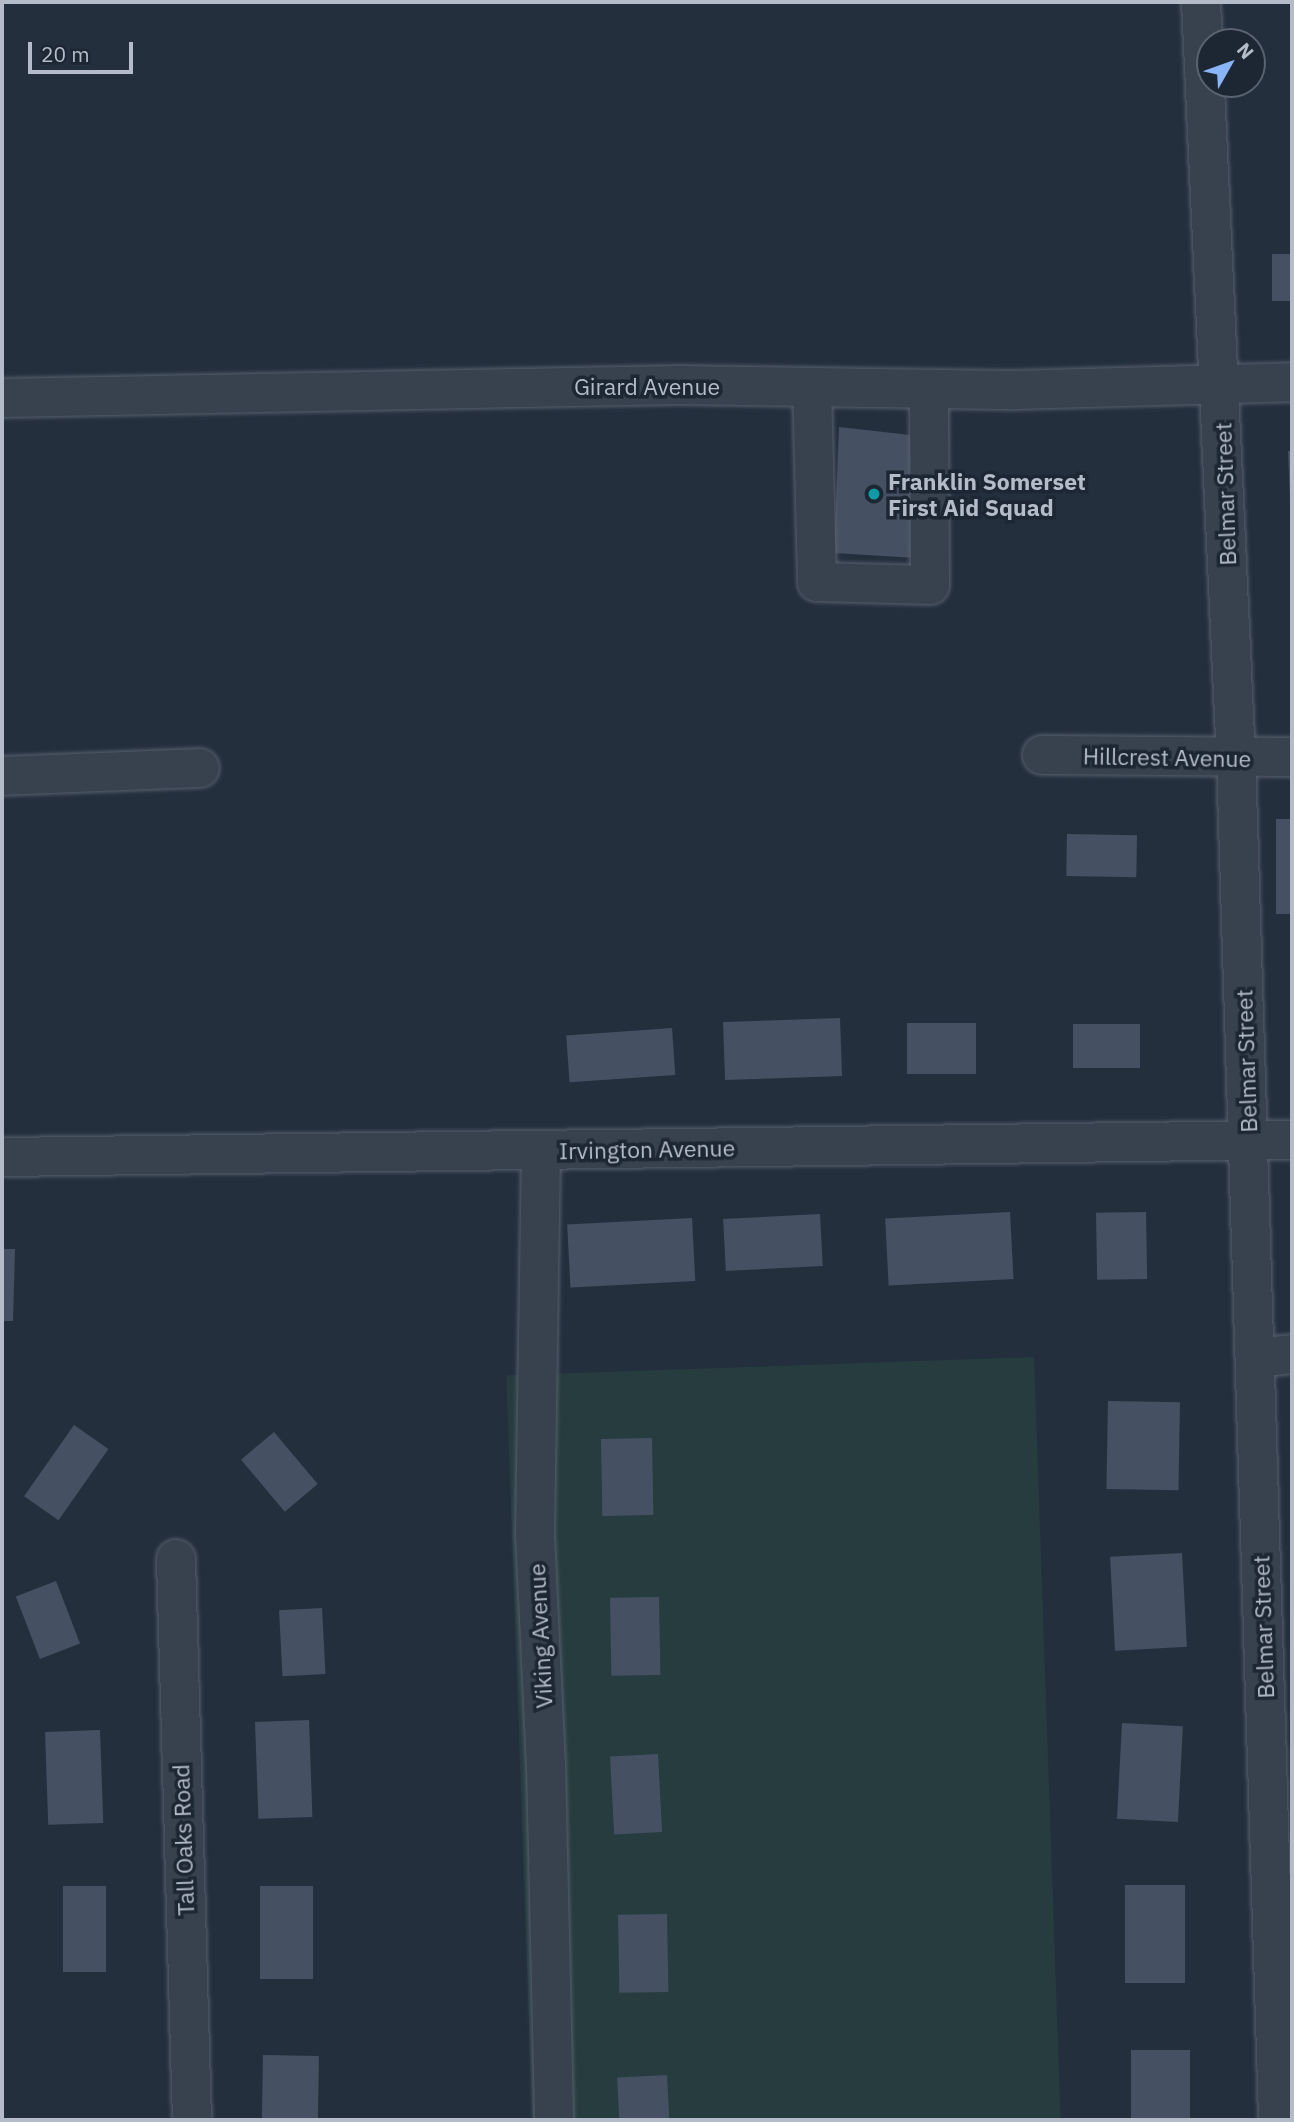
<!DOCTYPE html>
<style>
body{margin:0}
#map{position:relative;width:1294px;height:2122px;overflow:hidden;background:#242f3e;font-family:"IBM Plex Sans",sans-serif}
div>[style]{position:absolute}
.green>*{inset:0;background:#263c3f;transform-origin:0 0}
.building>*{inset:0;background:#455162;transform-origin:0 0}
.roads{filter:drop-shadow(0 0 2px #565f6c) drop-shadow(0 0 2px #565f6c)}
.minor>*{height:38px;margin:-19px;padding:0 19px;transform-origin:19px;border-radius:19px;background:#38414e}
.dots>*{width:19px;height:19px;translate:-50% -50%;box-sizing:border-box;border:4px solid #1d2633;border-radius:50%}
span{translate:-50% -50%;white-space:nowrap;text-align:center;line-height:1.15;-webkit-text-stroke:7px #1d2633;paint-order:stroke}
.street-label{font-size:23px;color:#b4bcc9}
.poi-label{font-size:23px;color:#b4bcc9;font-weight:700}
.left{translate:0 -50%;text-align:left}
.frame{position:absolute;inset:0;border:4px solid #b4bcc9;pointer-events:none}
.north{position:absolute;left:1196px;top:28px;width:70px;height:70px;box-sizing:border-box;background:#1d2633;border:2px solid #59626f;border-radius:50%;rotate:50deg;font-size:19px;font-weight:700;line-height:28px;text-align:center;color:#b4bcc9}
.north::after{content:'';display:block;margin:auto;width:24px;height:32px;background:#8ab4f8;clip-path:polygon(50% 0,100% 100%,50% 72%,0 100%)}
.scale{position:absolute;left:28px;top:42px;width:105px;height:32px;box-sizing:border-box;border:4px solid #b4bcc9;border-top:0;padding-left:9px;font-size:21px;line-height:24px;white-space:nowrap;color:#b4bcc9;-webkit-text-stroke:5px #1d2633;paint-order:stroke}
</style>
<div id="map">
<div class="green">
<div style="left:1034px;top:1357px;width:763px;height:528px;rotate:88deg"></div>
</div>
<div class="building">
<div style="left:1272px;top:254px;width:20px;height:47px"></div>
<div style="clip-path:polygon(839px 427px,910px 435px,915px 558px,834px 553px)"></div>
<div style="clip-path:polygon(1288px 451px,1292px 451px,1292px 500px,1290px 500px)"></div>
<div style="left:1276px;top:819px;width:16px;height:95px"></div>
<div style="left:1067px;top:834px;width:70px;height:42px;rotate:1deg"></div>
<div style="left:840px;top:1018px;width:58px;height:117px;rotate:88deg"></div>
<div style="left:907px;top:1023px;width:69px;height:51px"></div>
<div style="left:1073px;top:1024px;width:67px;height:44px"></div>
<div style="left:672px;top:1028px;width:47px;height:106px;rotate:86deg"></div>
<div style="left:1010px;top:1212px;width:67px;height:125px;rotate:87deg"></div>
<div style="left:1146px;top:1212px;width:67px;height:50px;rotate:89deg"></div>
<div style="left:820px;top:1214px;width:52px;height:97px;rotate:87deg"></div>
<div style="left:692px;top:1218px;width:63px;height:125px;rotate:87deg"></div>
<div style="clip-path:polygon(2px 1249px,15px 1249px,13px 1321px,2px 1321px)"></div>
<div style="left:1108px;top:1401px;width:72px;height:88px;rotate:1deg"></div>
<div style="left:74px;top:1425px;width:42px;height:87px;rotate:35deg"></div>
<div style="left:274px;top:1432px;width:68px;height:43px;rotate:50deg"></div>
<div style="left:652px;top:1438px;width:77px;height:51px;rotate:89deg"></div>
<div style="left:1182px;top:1553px;width:94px;height:72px;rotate:87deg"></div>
<div style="left:56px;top:1581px;width:67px;height:43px;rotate:69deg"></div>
<div style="left:659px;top:1597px;width:78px;height:49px;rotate:89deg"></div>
<div style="left:322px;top:1608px;width:66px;height:43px;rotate:87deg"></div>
<div style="left:309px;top:1720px;width:97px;height:54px;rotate:88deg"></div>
<div style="left:1122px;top:1723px;width:61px;height:96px;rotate:3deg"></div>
<div style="left:100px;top:1730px;width:93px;height:55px;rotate:88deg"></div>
<div style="left:658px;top:1754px;width:78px;height:48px;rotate:87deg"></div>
<div style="left:1125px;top:1885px;width:60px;height:98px"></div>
<div style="left:63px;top:1886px;width:43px;height:86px"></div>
<div style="left:260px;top:1886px;width:53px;height:93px"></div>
<div style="left:667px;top:1914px;width:78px;height:49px;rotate:89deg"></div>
<div style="left:1131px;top:2050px;width:59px;height:70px"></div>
<div style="left:263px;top:2055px;width:56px;height:65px;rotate:1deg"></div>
<div style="left:667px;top:2075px;width:45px;height:50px;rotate:87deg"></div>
</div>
<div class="roads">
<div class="minor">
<div style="left:1201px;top:2px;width:757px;rotate:87.35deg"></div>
<div style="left:1236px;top:758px;width:1363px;rotate:88.23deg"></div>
<div style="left:812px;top:387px;width:195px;rotate:88.5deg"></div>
<div style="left:817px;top:582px;width:113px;rotate:1.5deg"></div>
<div style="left:930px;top:585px;width:196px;rotate:-90.3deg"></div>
<div style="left:2px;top:398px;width:678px;rotate:-1.1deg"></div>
<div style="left:680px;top:385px;width:334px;rotate:0.9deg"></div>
<div style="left:1014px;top:390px;width:278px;rotate:-1.6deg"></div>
<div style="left:1042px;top:755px;width:250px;rotate:0.5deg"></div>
<div style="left:2px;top:776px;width:198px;rotate:-2.3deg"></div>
<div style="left:541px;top:1151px;width:383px;rotate:90.9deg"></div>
<div style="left:535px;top:1534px;width:230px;rotate:87.3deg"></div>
<div style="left:546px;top:1764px;width:356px;rotate:88.7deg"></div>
<div style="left:2px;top:1157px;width:1290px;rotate:-0.76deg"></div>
<div style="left:1255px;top:1358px;width:37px;rotate:-6deg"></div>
<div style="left:176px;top:1559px;width:561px;rotate:88.37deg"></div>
</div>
</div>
<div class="dots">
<div style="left:874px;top:494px;background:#0f9aa8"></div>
</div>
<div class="street-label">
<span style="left:647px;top:386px">Girard Avenue</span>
<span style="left:1225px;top:494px;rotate:-92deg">Belmar Street</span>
<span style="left:1167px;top:757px;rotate:1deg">Hillcrest Avenue</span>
<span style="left:1246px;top:1061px;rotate:-92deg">Belmar Street</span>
<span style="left:647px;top:1149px;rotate:-1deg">Irvington Avenue</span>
<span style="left:1263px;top:1627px;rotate:-92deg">Belmar Street</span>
<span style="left:540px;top:1636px;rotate:-93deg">Viking Avenue</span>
<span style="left:183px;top:1840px;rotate:-92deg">Tall Oaks Road</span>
</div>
<div class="poi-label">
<span class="left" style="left:888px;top:494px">Franklin Somerset<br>First Aid Squad</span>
</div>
<div class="frame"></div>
<div class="north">N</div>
<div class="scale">20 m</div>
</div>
